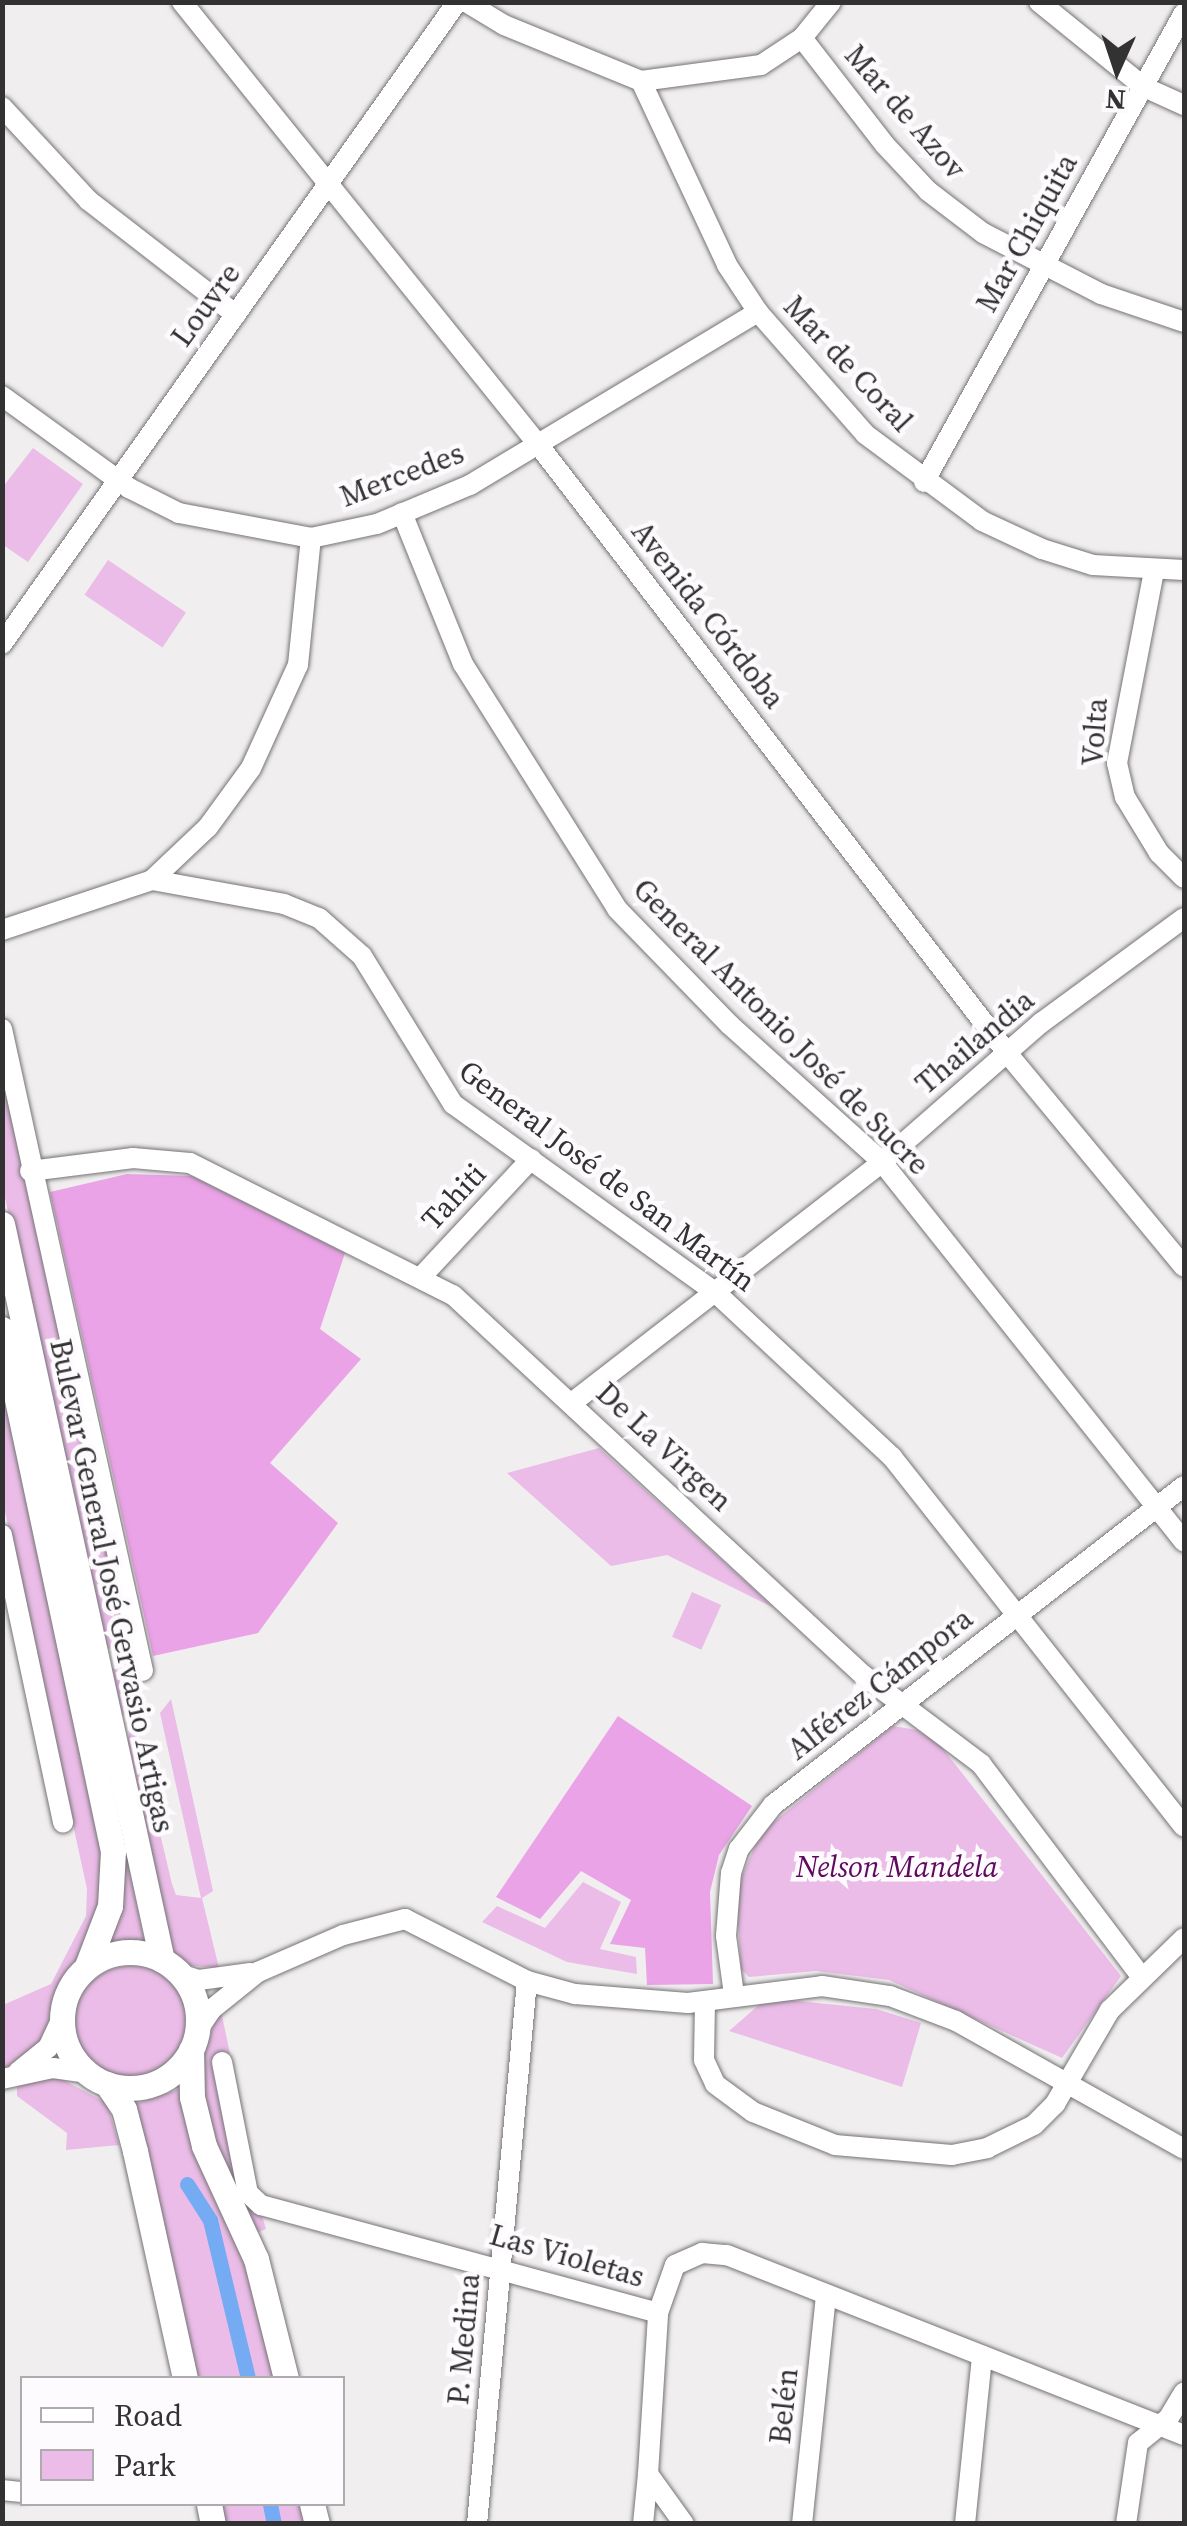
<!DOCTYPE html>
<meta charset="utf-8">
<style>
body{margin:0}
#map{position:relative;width:1187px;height:2526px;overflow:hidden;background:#f1eef0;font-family:"Source Serif 4",serif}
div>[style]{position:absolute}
.green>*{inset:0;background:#eabce7;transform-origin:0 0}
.round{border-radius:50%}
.forest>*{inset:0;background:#eaa3e6}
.canal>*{height:15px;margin:-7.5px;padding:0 7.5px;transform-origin:7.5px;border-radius:7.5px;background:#74abf3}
.roads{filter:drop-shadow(0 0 2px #757375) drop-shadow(0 0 2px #757375)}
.minor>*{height:20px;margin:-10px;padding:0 10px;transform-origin:10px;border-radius:10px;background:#fff}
.major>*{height:25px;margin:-12.5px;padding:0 12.5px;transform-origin:12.5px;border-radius:12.5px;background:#fff}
.major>.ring{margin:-12.5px;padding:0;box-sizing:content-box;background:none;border:25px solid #fff;border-radius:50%}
span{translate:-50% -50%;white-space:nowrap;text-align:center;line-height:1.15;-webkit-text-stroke:9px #fefbfe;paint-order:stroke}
.street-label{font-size:30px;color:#333233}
.park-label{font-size:30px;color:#5f095f;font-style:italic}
.frame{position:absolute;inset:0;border:5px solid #333233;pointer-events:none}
.legend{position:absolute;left:20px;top:2376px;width:325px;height:130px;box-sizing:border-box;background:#fefbfe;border:2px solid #adabad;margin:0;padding:12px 18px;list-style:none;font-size:30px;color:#333233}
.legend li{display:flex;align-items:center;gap:20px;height:50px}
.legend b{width:50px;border:2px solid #adabad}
.north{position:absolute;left:1067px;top:20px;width:100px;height:100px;-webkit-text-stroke:8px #fefbfe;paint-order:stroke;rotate:183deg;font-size:28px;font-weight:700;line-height:40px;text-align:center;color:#333233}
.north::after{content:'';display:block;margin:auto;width:35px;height:45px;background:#333233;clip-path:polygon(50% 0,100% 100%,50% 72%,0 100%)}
</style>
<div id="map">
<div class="green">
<div style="clip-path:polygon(33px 448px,83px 484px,28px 562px,3px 545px,2px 488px)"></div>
<div style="left:108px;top:560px;width:94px;height:42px;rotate:34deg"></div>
<div style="clip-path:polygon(2px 1075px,131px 1653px,125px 1661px,106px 1646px,3px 1189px)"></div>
<div style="clip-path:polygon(2px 1269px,145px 1943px,143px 1945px,107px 1946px,117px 1912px)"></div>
<div style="clip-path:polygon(2px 1367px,104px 1850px,103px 1896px,82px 1956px,54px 1995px,46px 2039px,3px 2070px,3px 2005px,51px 1984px,86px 1916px,87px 1889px,3px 1502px)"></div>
<div style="clip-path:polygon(599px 1448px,774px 1608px,667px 1555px,611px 1566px,507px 1473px)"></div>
<div style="left:692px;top:1592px;width:32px;height:49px;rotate:24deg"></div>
<div style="clip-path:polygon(108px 1666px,138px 1680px,140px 1696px,120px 1719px)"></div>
<div style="clip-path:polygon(171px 1699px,213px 1891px,202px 1898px,219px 1968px,186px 1965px,172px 1955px,126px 1748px,131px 1724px,140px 1715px,147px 1726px,140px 1733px,140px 1749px,172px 1884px,176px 1895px,201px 1898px,160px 1713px)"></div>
<div style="clip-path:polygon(893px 1726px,917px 1730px,940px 1745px,1121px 1976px,1062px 2058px,889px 1980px,816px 1971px,749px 1977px,741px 1969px,736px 1890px,761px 1832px)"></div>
<div style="clip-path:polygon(583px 1882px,621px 1902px,600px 1949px,636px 1957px,637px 1974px,567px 1962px,482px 1922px,497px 1906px,545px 1928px)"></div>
<div class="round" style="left:74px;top:1966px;width:114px;height:114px"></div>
<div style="clip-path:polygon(788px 2000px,876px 2009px,921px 2023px,902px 2087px,729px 2031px,761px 2003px)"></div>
<div style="clip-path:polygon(220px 2006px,230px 2054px,211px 2061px,237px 2189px,261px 2212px,266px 2229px,257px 2233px,211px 2147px,200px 2066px)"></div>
<div style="clip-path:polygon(52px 2074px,107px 2103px,119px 2145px,66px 2150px,67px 2133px,17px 2096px,17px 2085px)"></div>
<div style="clip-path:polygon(180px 2089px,249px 2261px,277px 2378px,192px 2378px,135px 2104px)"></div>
<div style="left:219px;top:2504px;width:86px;height:19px"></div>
</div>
<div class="forest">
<div style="clip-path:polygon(127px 1174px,192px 1176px,345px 1253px,320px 1329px,361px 1359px,270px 1463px,338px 1523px,258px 1633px,153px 1656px,50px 1192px)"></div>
<div style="clip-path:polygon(618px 1716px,752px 1806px,719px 1855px,710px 1892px,713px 1984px,647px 1985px,645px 1948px,610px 1944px,631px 1900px,581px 1871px,540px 1919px,496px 1897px)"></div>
</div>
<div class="canal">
<div style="left:187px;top:2184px;width:43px;rotate:57.4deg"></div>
<div style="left:210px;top:2220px;width:163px;rotate:76.5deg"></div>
<div style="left:270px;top:2504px;width:20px;rotate:79deg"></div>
</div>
<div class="roads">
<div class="minor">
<div style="left:182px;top:2px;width:566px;rotate:51.17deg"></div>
<div style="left:537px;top:443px;width:771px;rotate:52.37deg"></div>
<div style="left:1008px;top:1054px;width:276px;rotate:50.4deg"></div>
<div style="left:466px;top:2px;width:44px;rotate:31.2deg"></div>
<div style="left:504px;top:25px;width:148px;rotate:22.2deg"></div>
<div style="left:641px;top:81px;width:121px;rotate:-7.6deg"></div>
<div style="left:761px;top:65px;width:49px;rotate:-33.4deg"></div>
<div style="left:802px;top:38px;width:46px;rotate:-51.1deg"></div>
<div style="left:1039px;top:2px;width:135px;rotate:39deg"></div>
<div style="left:1144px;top:87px;width:44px;rotate:24.2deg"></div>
<div style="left:802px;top:38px;width:135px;rotate:52.2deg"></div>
<div style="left:885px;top:145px;width:63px;rotate:46.9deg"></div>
<div style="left:928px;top:191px;width:69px;rotate:37.4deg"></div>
<div style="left:983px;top:233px;width:133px;rotate:27.3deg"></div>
<div style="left:1101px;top:294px;width:88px;rotate:18.6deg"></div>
<div style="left:641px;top:81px;width:203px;rotate:64.9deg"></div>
<div style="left:727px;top:265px;width:56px;rotate:56.6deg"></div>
<div style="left:758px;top:312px;width:162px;rotate:48.7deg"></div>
<div style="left:865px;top:434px;width:146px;rotate:36.6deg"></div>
<div style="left:982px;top:521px;width:66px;rotate:25deg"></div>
<div style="left:1042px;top:549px;width:53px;rotate:17.4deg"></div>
<div style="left:1093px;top:565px;width:91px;rotate:3.1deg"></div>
<div style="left:2px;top:107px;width:127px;rotate:47.2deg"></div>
<div style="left:88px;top:200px;width:187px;rotate:37.8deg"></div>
<div style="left:2px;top:396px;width:157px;rotate:35.9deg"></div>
<div style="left:129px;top:488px;width:56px;rotate:26.6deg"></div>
<div style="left:179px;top:513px;width:134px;rotate:10.7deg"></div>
<div style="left:311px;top:538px;width:67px;rotate:-12deg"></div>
<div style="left:377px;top:524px;width:101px;rotate:-22.8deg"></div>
<div style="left:470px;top:485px;width:336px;rotate:-31deg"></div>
<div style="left:924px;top:482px;width:536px;rotate:-61deg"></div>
<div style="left:402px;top:513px;width:163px;rotate:68deg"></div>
<div style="left:463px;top:664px;width:289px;rotate:57.8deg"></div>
<div style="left:617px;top:909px;width:162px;rotate:45.8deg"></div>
<div style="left:730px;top:1025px;width:205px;rotate:42deg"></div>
<div style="left:882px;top:1162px;width:485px;rotate:51.5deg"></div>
<div style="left:1154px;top:571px;width:196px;rotate:100.9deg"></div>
<div style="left:1117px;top:763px;width:35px;rotate:77deg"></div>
<div style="left:1125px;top:797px;width:66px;rotate:58.7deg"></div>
<div style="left:1159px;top:853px;width:35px;rotate:45deg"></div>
<div style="left:2px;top:644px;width:787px;rotate:-54.67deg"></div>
<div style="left:152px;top:880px;width:134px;rotate:10.3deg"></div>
<div style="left:284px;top:904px;width:38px;rotate:22deg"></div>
<div style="left:319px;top:918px;width:57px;rotate:41.5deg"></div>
<div style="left:362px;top:956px;width:174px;rotate:58.4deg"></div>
<div style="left:453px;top:1104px;width:322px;rotate:35.7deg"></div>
<div style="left:715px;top:1292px;width:242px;rotate:43deg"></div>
<div style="left:892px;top:1457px;width:471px;rotate:51.7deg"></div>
<div style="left:2px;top:930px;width:158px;rotate:-18.4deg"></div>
<div style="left:152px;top:880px;width:77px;rotate:-43.4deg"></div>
<div style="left:208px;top:827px;width:73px;rotate:-53.9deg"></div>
<div style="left:251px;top:768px;width:113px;rotate:-65.5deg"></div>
<div style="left:298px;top:665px;width:128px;rotate:-84.2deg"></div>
<div style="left:2px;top:1029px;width:657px;rotate:77.61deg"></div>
<div style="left:30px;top:1171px;width:104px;rotate:-7.2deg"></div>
<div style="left:133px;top:1158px;width:57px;rotate:5deg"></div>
<div style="left:190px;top:1163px;width:294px;rotate:26.7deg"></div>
<div style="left:453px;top:1295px;width:559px;rotate:42.83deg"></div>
<div style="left:863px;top:1675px;width:148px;rotate:37deg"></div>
<div style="left:981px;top:1764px;width:264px;rotate:53deg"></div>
<div style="left:422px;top:1276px;width:160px;rotate:-47deg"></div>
<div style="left:573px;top:1402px;width:391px;rotate:-37.8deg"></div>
<div style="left:882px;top:1162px;width:211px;rotate:-41.2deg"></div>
<div style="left:1041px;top:1023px;width:177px;rotate:-36.3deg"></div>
<div style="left:2px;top:1535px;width:294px;rotate:78deg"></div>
<div style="left:180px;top:1974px;width:20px;rotate:18deg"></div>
<div style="left:199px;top:1980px;width:52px;rotate:-7.7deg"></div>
<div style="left:734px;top:1995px;width:60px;rotate:-97.7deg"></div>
<div style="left:726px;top:1936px;width:63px;rotate:-85.5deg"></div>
<div style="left:731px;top:1873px;width:25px;rotate:-72deg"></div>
<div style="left:739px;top:1849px;width:56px;rotate:-52.3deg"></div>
<div style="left:773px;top:1805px;width:520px;rotate:-37.82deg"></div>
<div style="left:705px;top:2002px;width:58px;rotate:91deg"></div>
<div style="left:704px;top:2060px;width:26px;rotate:65deg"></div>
<div style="left:715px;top:2084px;width:47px;rotate:36.4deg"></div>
<div style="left:753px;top:2112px;width:88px;rotate:21.9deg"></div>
<div style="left:835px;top:2145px;width:117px;rotate:4.9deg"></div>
<div style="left:952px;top:2155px;width:36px;rotate:-11deg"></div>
<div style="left:987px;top:2148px;width:52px;rotate:-26.1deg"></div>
<div style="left:1034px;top:2125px;width:30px;rotate:-45deg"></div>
<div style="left:1055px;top:2104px;width:109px;rotate:-59.7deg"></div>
<div style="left:1110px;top:2010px;width:103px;rotate:-44.2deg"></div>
<div style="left:197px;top:2031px;width:27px;rotate:-56deg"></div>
<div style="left:212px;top:2009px;width:59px;rotate:-38.8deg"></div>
<div style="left:258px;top:1972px;width:93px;rotate:-23.5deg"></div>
<div style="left:343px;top:1935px;width:64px;rotate:-14.5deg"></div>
<div style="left:405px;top:1919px;width:137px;rotate:26.9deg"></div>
<div style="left:527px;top:1981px;width:50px;rotate:15.2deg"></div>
<div style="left:575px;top:1994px;width:113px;rotate:4.6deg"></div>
<div style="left:688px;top:2003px;width:135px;rotate:-7.2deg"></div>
<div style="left:822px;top:1986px;width:69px;rotate:8.4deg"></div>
<div style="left:890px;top:1996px;width:71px;rotate:20.7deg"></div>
<div style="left:956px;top:2021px;width:261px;rotate:29.3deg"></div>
<div style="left:222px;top:2062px;width:134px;rotate:78.8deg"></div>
<div style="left:248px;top:2193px;width:18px;rotate:43deg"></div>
<div style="left:261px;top:2205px;width:411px;rotate:15.2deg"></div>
<div style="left:18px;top:2072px;width:38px;rotate:-39deg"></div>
<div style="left:48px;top:2048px;width:31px;rotate:-65deg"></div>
<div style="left:2px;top:2079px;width:52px;rotate:-12.2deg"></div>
<div style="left:53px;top:2068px;width:34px;rotate:8deg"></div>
<div style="left:2px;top:2490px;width:20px;rotate:6deg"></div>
<div style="left:477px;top:2524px;width:545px;rotate:-84.74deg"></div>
<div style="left:643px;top:2524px;width:50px;rotate:-84.3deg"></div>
<div style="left:684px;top:2524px;width:62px;rotate:-125.8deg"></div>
<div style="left:648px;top:2474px;width:161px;rotate:-86.4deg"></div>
<div style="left:658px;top:2313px;width:51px;rotate:-70.5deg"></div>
<div style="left:675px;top:2265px;width:30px;rotate:-24deg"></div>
<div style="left:702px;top:2253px;width:25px;rotate:5deg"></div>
<div style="left:727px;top:2255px;width:491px;rotate:21.5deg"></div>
<div style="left:802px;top:2524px;width:230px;rotate:-84deg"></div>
<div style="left:965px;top:2524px;width:169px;rotate:-84.2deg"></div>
<div style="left:1126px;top:2524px;width:82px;rotate:-81.6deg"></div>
<div style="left:1138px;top:2443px;width:38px;rotate:-39deg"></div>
<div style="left:1168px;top:2419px;width:31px;rotate:-59deg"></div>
</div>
<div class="major">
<div style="left:2px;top:1224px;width:753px;rotate:77.74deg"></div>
<div style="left:2px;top:1329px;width:534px;rotate:78deg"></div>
<div style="left:113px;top:1851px;width:55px;rotate:93.1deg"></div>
<div style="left:110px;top:1906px;width:64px;rotate:111deg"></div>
<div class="ring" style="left:62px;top:1952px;width:111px;height:111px"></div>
<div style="left:191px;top:2050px;width:47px;rotate:88.8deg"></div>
<div style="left:192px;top:2097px;width:50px;rotate:76.2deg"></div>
<div style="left:204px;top:2146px;width:124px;rotate:65.3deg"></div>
<div style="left:256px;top:2259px;width:123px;rotate:75.9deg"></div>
<div style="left:107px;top:2084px;width:30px;rotate:56deg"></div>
<div style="left:124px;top:2109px;width:43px;rotate:75.3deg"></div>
<div style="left:135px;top:2151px;width:232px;rotate:77.6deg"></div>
<div style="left:209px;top:2504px;width:20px;rotate:79deg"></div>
<div style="left:312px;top:2504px;width:21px;rotate:76deg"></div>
</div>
</div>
<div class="street-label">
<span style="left:905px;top:112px;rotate:49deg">Mar de Azov</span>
<span style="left:1027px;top:233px;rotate:-61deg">Mar Chiquita</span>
<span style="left:206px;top:305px;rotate:-54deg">Louvre</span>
<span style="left:848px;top:364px;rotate:47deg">Mar de Coral</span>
<span style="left:402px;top:475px;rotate:-21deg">Mercedes</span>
<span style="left:708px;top:615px;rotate:52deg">Avenida Córdoba</span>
<span style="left:1095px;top:732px;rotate:-86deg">Volta</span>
<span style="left:781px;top:1027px;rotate:45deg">General Antonio José de Sucre</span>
<span style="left:975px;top:1042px;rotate:-40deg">Thailandia</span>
<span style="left:607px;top:1176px;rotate:37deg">General José de San Martín</span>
<span style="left:454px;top:1197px;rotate:-47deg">Tahiti</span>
<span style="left:664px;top:1447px;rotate:43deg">De La Virgen</span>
<span style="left:112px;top:1586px;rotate:78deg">Bulevar General José Gervasio Artigas</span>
<span style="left:880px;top:1684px;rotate:-38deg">Alférez Cámpora</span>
<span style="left:567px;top:2256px;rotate:16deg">Las Violetas</span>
<span style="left:464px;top:2339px;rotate:-85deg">P. Medina</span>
<span style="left:784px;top:2406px;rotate:-84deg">Belén</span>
</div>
<div class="park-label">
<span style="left:897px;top:1867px">Nelson Mandela</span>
</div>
<div class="frame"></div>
<ul class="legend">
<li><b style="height:12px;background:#fff"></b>Road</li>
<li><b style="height:28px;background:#eabce7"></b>Park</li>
</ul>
<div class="north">N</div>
</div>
